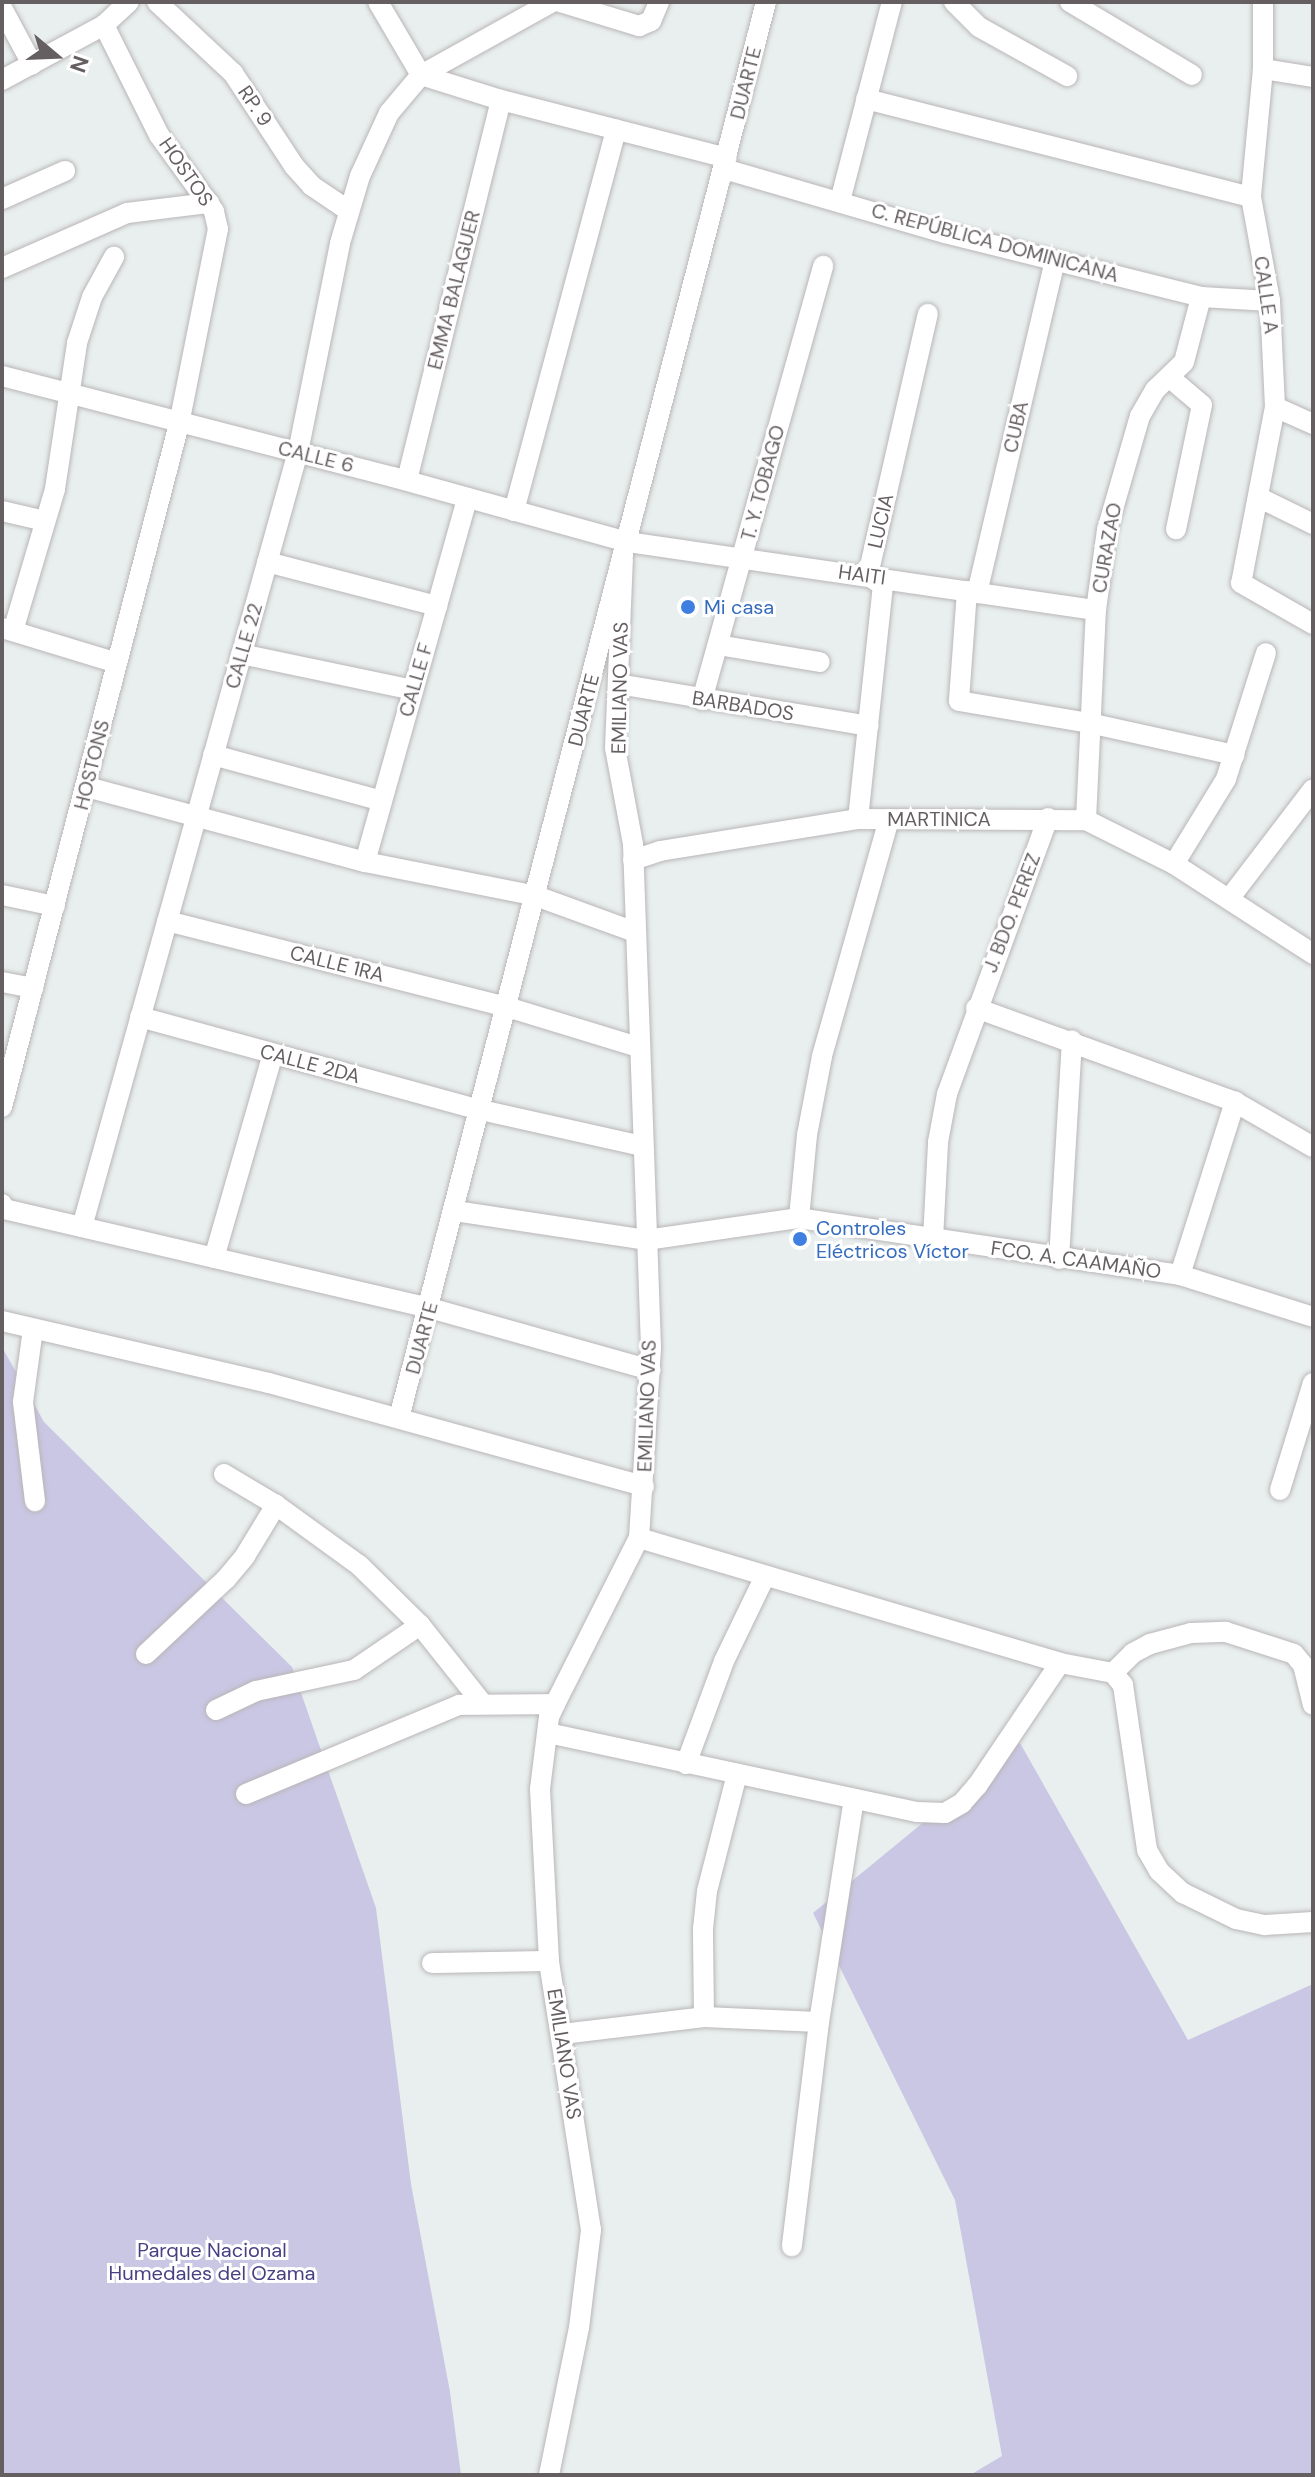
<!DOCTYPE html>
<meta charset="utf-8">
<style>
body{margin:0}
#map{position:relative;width:1315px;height:2477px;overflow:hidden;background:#e8efee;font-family:"DM Sans",sans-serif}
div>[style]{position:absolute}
.green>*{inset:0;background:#cac7e4}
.roads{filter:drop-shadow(0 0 2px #bab5b7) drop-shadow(0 0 2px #bab5b7)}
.street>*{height:20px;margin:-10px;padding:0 10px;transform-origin:10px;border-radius:10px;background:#fff}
.dots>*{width:22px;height:22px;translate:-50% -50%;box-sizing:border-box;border:4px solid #fff;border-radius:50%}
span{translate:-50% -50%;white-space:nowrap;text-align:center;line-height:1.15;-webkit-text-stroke:6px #fff;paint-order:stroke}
.street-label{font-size:20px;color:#665f62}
.shop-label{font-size:20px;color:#366cbe}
.left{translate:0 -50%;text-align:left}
.park-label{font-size:20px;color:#494084}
.frame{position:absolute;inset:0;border:4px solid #665f62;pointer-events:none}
.north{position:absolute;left:16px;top:16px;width:80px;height:80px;-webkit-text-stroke:6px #fff;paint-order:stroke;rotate:109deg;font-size:22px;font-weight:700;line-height:32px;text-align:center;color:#665f62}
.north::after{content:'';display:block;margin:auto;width:28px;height:36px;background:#665f62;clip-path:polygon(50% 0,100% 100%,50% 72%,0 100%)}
</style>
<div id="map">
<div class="green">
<div style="clip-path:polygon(2px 1347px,44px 1422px,292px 1667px,376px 1908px,411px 2184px,450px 2392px,461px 2475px,2px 2475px)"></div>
<div style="clip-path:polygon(1020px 1743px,1188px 2040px,1313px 1984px,1313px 2475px,970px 2475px,1002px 2456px,955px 2200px,813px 1913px)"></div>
</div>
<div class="roads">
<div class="street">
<div style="left:157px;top:2px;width:104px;rotate:43.1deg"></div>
<div style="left:233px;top:73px;width:111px;rotate:56.7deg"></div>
<div style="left:294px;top:166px;width:27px;rotate:48deg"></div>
<div style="left:312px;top:186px;width:45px;rotate:34deg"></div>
<div style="left:378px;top:2px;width:85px;rotate:59.5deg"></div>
<div style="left:560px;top:2px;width:83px;rotate:16.9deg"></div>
<div style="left:639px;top:26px;width:13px;rotate:-23deg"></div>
<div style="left:651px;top:21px;width:21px;rotate:-67deg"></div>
<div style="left:954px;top:2px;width:35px;rotate:45deg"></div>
<div style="left:979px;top:27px;width:101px;rotate:29.1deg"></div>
<div style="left:1070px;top:2px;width:142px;rotate:30.9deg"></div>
<div style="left:1263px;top:2px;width:67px;rotate:90deg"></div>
<div style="left:1263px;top:69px;width:129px;rotate:95.4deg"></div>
<div style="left:1251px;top:197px;width:106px;rotate:79.6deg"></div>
<div style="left:1270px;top:301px;width:106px;rotate:87.3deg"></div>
<div style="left:1275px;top:407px;width:179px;rotate:100.9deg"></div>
<div style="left:1241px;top:583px;width:83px;rotate:29.7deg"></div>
<div style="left:2px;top:8px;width:64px;rotate:61.8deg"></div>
<div style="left:1263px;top:69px;width:51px;rotate:9.1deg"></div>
<div style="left:421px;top:75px;width:84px;rotate:17.4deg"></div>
<div style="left:501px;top:100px;width:233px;rotate:14.4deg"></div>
<div style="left:2px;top:80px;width:116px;rotate:-28.3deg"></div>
<div style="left:104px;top:25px;width:34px;rotate:-43deg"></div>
<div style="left:866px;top:99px;width:397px;rotate:14.3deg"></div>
<div style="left:724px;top:169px;width:230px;rotate:16.2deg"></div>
<div style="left:945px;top:233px;width:264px;rotate:14deg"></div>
<div style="left:1201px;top:297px;width:69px;rotate:3.3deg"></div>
<div style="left:2px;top:199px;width:69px;rotate:-24deg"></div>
<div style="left:840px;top:201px;width:206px;rotate:-75.4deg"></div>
<div style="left:2px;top:268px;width:137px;rotate:-23.7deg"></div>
<div style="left:127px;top:213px;width:83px;rotate:-7deg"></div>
<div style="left:2px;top:376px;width:404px;rotate:14.5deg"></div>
<div style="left:393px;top:477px;width:244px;rotate:15.5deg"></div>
<div style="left:628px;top:542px;width:473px;rotate:8.3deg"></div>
<div style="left:1169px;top:377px;width:43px;rotate:40.3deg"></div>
<div style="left:1202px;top:405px;width:127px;rotate:101.8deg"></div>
<div style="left:1275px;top:407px;width:42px;rotate:24.1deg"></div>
<div style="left:407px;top:480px;width:391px;rotate:-76.1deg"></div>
<div style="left:1260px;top:498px;width:59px;rotate:26.1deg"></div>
<div style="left:2px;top:511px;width:44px;rotate:13.1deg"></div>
<div style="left:514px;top:511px;width:395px;rotate:-75deg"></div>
<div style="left:267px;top:562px;width:176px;rotate:14.5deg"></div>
<div style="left:868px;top:575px;width:268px;rotate:-77.1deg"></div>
<div style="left:967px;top:591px;width:110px;rotate:94.2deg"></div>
<div style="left:959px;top:701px;width:132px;rotate:9.6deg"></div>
<div style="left:1089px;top:723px;width:149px;rotate:12.4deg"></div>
<div style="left:977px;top:593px;width:341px;rotate:-76.8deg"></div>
<div style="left:2px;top:628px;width:120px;rotate:16.9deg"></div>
<div style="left:13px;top:631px;width:148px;rotate:-73.5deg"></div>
<div style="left:55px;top:489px;width:148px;rotate:-81.4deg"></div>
<div style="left:77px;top:343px;width:48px;rotate:-71.9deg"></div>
<div style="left:92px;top:297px;width:46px;rotate:-61.2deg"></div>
<div style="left:718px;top:645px;width:103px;rotate:9.5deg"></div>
<div style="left:241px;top:654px;width:176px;rotate:11.8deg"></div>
<div style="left:618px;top:684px;width:254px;rotate:9.5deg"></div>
<div style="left:702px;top:700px;width:451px;rotate:-74.4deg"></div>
<div style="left:213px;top:755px;width:175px;rotate:15.2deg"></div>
<div style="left:87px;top:787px;width:288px;rotate:15.1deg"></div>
<div style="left:365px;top:862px;width:174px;rotate:11.2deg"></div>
<div style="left:536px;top:896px;width:105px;rotate:20deg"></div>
<div style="left:858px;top:819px;width:234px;rotate:-83.9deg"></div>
<div style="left:883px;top:586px;width:19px;rotate:-144deg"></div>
<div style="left:1086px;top:820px;width:210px;rotate:-87.3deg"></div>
<div style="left:1096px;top:610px;width:81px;rotate:-82.2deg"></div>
<div style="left:1107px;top:530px;width:119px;rotate:-73.9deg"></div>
<div style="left:1140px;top:416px;width:30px;rotate:-60deg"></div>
<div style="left:1155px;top:390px;width:40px;rotate:-44deg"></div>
<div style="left:1184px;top:362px;width:67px;rotate:-75.3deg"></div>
<div style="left:633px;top:860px;width:28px;rotate:-18deg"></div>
<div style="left:660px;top:851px;width:201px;rotate:-9.2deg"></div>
<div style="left:858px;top:819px;width:228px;rotate:0.3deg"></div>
<div style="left:1086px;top:820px;width:98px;rotate:26.6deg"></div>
<div style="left:1174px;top:864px;width:166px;rotate:32.9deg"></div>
<div style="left:365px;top:862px;width:378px;rotate:-74.3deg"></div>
<div style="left:1174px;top:864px;width:100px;rotate:-58.5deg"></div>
<div style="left:1226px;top:779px;width:132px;rotate:-72.4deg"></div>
<div style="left:2px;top:895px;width:54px;rotate:11.7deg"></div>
<div style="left:1229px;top:899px;width:138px;rotate:-52.6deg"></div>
<div style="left:167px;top:921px;width:351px;rotate:14.2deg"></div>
<div style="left:507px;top:1007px;width:137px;rotate:17deg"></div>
<div style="left:2px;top:982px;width:32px;rotate:11deg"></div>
<div style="left:976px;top:1008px;width:276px;rotate:19.9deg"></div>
<div style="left:1235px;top:1102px;width:90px;rotate:30deg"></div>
<div style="left:140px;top:1017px;width:353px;rotate:15.3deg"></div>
<div style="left:481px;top:1110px;width:165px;rotate:12.6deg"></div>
<div style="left:2px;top:1107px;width:706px;rotate:-75.47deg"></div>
<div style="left:179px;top:424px;width:199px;rotate:-78.7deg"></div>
<div style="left:218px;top:229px;width:18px;rotate:-103deg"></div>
<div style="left:214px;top:211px;width:94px;rotate:-125.9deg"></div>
<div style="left:159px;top:135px;width:123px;rotate:-116.6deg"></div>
<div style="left:2px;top:1204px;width:5px;rotate:68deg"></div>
<div style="left:4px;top:1209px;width:437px;rotate:13.1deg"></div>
<div style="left:430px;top:1308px;width:229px;rotate:15.7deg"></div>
<div style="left:455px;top:1211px;width:193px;rotate:8.6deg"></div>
<div style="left:646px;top:1240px;width:155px;rotate:-8.2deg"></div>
<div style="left:799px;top:1218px;width:385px;rotate:8.5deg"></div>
<div style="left:1180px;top:1275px;width:139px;rotate:17.5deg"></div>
<div style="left:799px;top:1218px;width:83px;rotate:-84.5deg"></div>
<div style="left:807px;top:1135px;width:80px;rotate:-79.2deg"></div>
<div style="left:822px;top:1056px;width:246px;rotate:-74.2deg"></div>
<div style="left:82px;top:1227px;width:805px;rotate:-74.43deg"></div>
<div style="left:298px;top:452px;width:213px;rotate:-78.6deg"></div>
<div style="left:340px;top:243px;width:70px;rotate:-73.4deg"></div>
<div style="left:360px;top:176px;width:69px;rotate:-65.3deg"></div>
<div style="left:389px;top:113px;width:50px;rotate:-49.9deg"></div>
<div style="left:421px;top:75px;width:150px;rotate:-29.1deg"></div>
<div style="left:933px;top:1239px;width:97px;rotate:-87deg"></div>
<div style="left:938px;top:1142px;width:49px;rotate:-79.4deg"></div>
<div style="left:947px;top:1094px;width:294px;rotate:-69.9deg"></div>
<div style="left:214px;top:1258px;width:212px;rotate:-73.9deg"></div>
<div style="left:1059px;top:1259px;width:219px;rotate:-86.6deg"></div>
<div style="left:1180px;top:1275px;width:182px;rotate:-72.4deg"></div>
<div style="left:2px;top:1321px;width:274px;rotate:13.1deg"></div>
<div style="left:269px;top:1383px;width:389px;rotate:15.4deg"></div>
<div style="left:33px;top:1329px;width:74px;rotate:97.8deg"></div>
<div style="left:23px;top:1402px;width:100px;rotate:83.1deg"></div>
<div style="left:399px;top:1418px;width:1463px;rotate:-75.47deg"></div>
<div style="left:224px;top:1474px;width:61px;rotate:30.8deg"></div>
<div style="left:276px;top:1505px;width:102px;rotate:35.9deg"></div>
<div style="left:359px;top:1565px;width:86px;rotate:44.5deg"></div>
<div style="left:420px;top:1625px;width:100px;rotate:51.5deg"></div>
<div style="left:1280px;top:1490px;width:112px;rotate:-72.9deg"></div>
<div style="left:639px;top:1538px;width:439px;rotate:16.5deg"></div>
<div style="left:1060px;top:1663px;width:54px;rotate:10.7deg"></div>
<div style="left:1113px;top:1673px;width:16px;rotate:50deg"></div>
<div style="left:1123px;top:1685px;width:167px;rotate:81.7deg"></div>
<div style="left:1147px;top:1850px;width:24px;rotate:60deg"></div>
<div style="left:1159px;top:1871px;width:33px;rotate:43deg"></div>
<div style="left:1183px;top:1893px;width:59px;rotate:26.1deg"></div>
<div style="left:1236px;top:1919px;width:30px;rotate:12deg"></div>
<div style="left:1265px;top:1925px;width:48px;rotate:-3.6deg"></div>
<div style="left:146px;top:1654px;width:110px;rotate:-43.2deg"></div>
<div style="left:226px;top:1579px;width:30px;rotate:-50deg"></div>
<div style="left:245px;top:1556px;width:60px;rotate:-58.7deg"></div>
<div style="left:1113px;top:1673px;width:28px;rotate:-45deg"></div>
<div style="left:1133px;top:1653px;width:19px;rotate:-28deg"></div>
<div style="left:1150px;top:1644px;width:42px;rotate:-15deg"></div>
<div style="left:1191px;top:1633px;width:35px;rotate:-2deg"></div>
<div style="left:1226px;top:1632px;width:71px;rotate:17.9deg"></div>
<div style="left:1294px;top:1654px;width:14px;rotate:51deg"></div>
<div style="left:1303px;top:1665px;width:41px;rotate:76deg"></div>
<div style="left:216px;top:1710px;width:44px;rotate:-25.4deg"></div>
<div style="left:256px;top:1691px;width:100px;rotate:-12.1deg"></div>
<div style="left:354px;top:1670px;width:80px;rotate:-34.3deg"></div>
<div style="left:548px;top:1733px;width:377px;rotate:12.1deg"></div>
<div style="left:917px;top:1812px;width:28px;rotate:2deg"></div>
<div style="left:945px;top:1813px;width:20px;rotate:-30deg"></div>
<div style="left:962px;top:1803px;width:23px;rotate:-49deg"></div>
<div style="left:977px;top:1786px;width:148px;rotate:-56deg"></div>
<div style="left:686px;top:1764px;width:110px;rotate:-69.7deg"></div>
<div style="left:724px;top:1661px;width:94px;rotate:-64.2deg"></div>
<div style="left:246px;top:1794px;width:231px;rotate:-22.7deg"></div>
<div style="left:459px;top:1705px;width:96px;rotate:-0.6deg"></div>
<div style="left:432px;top:1963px;width:117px;rotate:-1deg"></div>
<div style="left:704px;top:2017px;width:88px;rotate:-90.7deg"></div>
<div style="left:703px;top:1929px;width:38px;rotate:-84deg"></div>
<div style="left:707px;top:1891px;width:121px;rotate:-75.6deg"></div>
<div style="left:819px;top:2022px;width:226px;rotate:-81.1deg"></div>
<div style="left:562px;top:2034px;width:143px;rotate:-6.8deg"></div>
<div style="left:704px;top:2017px;width:115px;rotate:2.5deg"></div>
<div style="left:819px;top:2022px;width:226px;rotate:96.9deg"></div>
<div style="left:549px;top:2475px;width:150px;rotate:-78.5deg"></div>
<div style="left:579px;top:2328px;width:99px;rotate:-83deg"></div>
<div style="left:591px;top:2230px;width:272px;rotate:-98.9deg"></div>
<div style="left:549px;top:1961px;width:172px;rotate:-93deg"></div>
<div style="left:540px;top:1789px;width:73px;rotate:-82.9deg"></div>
<div style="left:549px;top:1717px;width:14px;rotate:-65deg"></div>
<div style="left:555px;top:1704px;width:186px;rotate:-63.2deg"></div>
<div style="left:639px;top:1538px;width:191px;rotate:-86.4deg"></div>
<div style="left:651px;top:1347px;width:503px;rotate:-92.05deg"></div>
<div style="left:633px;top:844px;width:98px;rotate:-100.6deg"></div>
<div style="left:615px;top:748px;width:189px;rotate:-87.6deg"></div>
</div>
</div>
<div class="dots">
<div style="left:688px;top:607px;background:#3f7fe0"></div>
<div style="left:800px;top:1239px;background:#3f7fe0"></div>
</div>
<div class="street-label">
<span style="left:746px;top:83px;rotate:-76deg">DUARTE</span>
<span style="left:255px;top:106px;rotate:56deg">RP. 9</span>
<span style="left:186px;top:172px;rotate:55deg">HOSTOS</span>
<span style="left:995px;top:243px;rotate:15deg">C. REPÚBLICA DOMINICANA</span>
<span style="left:454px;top:290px;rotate:-76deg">EMMA BALAGUER</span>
<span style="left:1266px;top:295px;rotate:82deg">CALLE A</span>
<span style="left:1016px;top:427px;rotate:-77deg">CUBA</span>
<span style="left:316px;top:457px;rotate:14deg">CALLE 6</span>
<span style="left:763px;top:483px;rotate:-75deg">T. Y. TOBAGO</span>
<span style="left:881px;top:521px;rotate:-77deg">LUCIA</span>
<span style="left:1107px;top:548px;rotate:-80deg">CURAZAO</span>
<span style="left:862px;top:575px;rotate:8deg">HAITI</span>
<span style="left:244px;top:646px;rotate:-74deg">CALLE 22</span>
<span style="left:416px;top:680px;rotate:-74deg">CALLE F</span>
<span style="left:620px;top:688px;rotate:-89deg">EMILIANO VAS</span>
<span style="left:743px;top:706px;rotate:9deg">BARBADOS</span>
<span style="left:584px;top:710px;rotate:-76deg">DUARTE</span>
<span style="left:92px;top:765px;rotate:-76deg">HOSTONS</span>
<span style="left:939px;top:819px">MARTINICA</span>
<span style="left:1012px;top:913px;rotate:-69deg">J. BDO. PEREZ</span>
<span style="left:337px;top:964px;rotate:14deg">CALLE 1RA</span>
<span style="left:310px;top:1064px;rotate:15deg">CALLE 2DA</span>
<span style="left:1076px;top:1260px;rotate:8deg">FCO. A. CAAMAÑO</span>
<span style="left:422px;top:1338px;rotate:-75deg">DUARTE</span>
<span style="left:647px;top:1406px;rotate:-88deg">EMILIANO VAS</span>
<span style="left:564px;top:2054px;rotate:81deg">EMILIANO VAS</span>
</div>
<div class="shop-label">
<span class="left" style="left:704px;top:607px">Mi casa</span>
<span class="left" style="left:816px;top:1240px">Controles<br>Eléctricos Víctor</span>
</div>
<div class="park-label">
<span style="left:212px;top:2262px">Parque Nacional<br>Humedales del Ozama</span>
</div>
<div class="frame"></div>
<div class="north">N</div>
</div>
